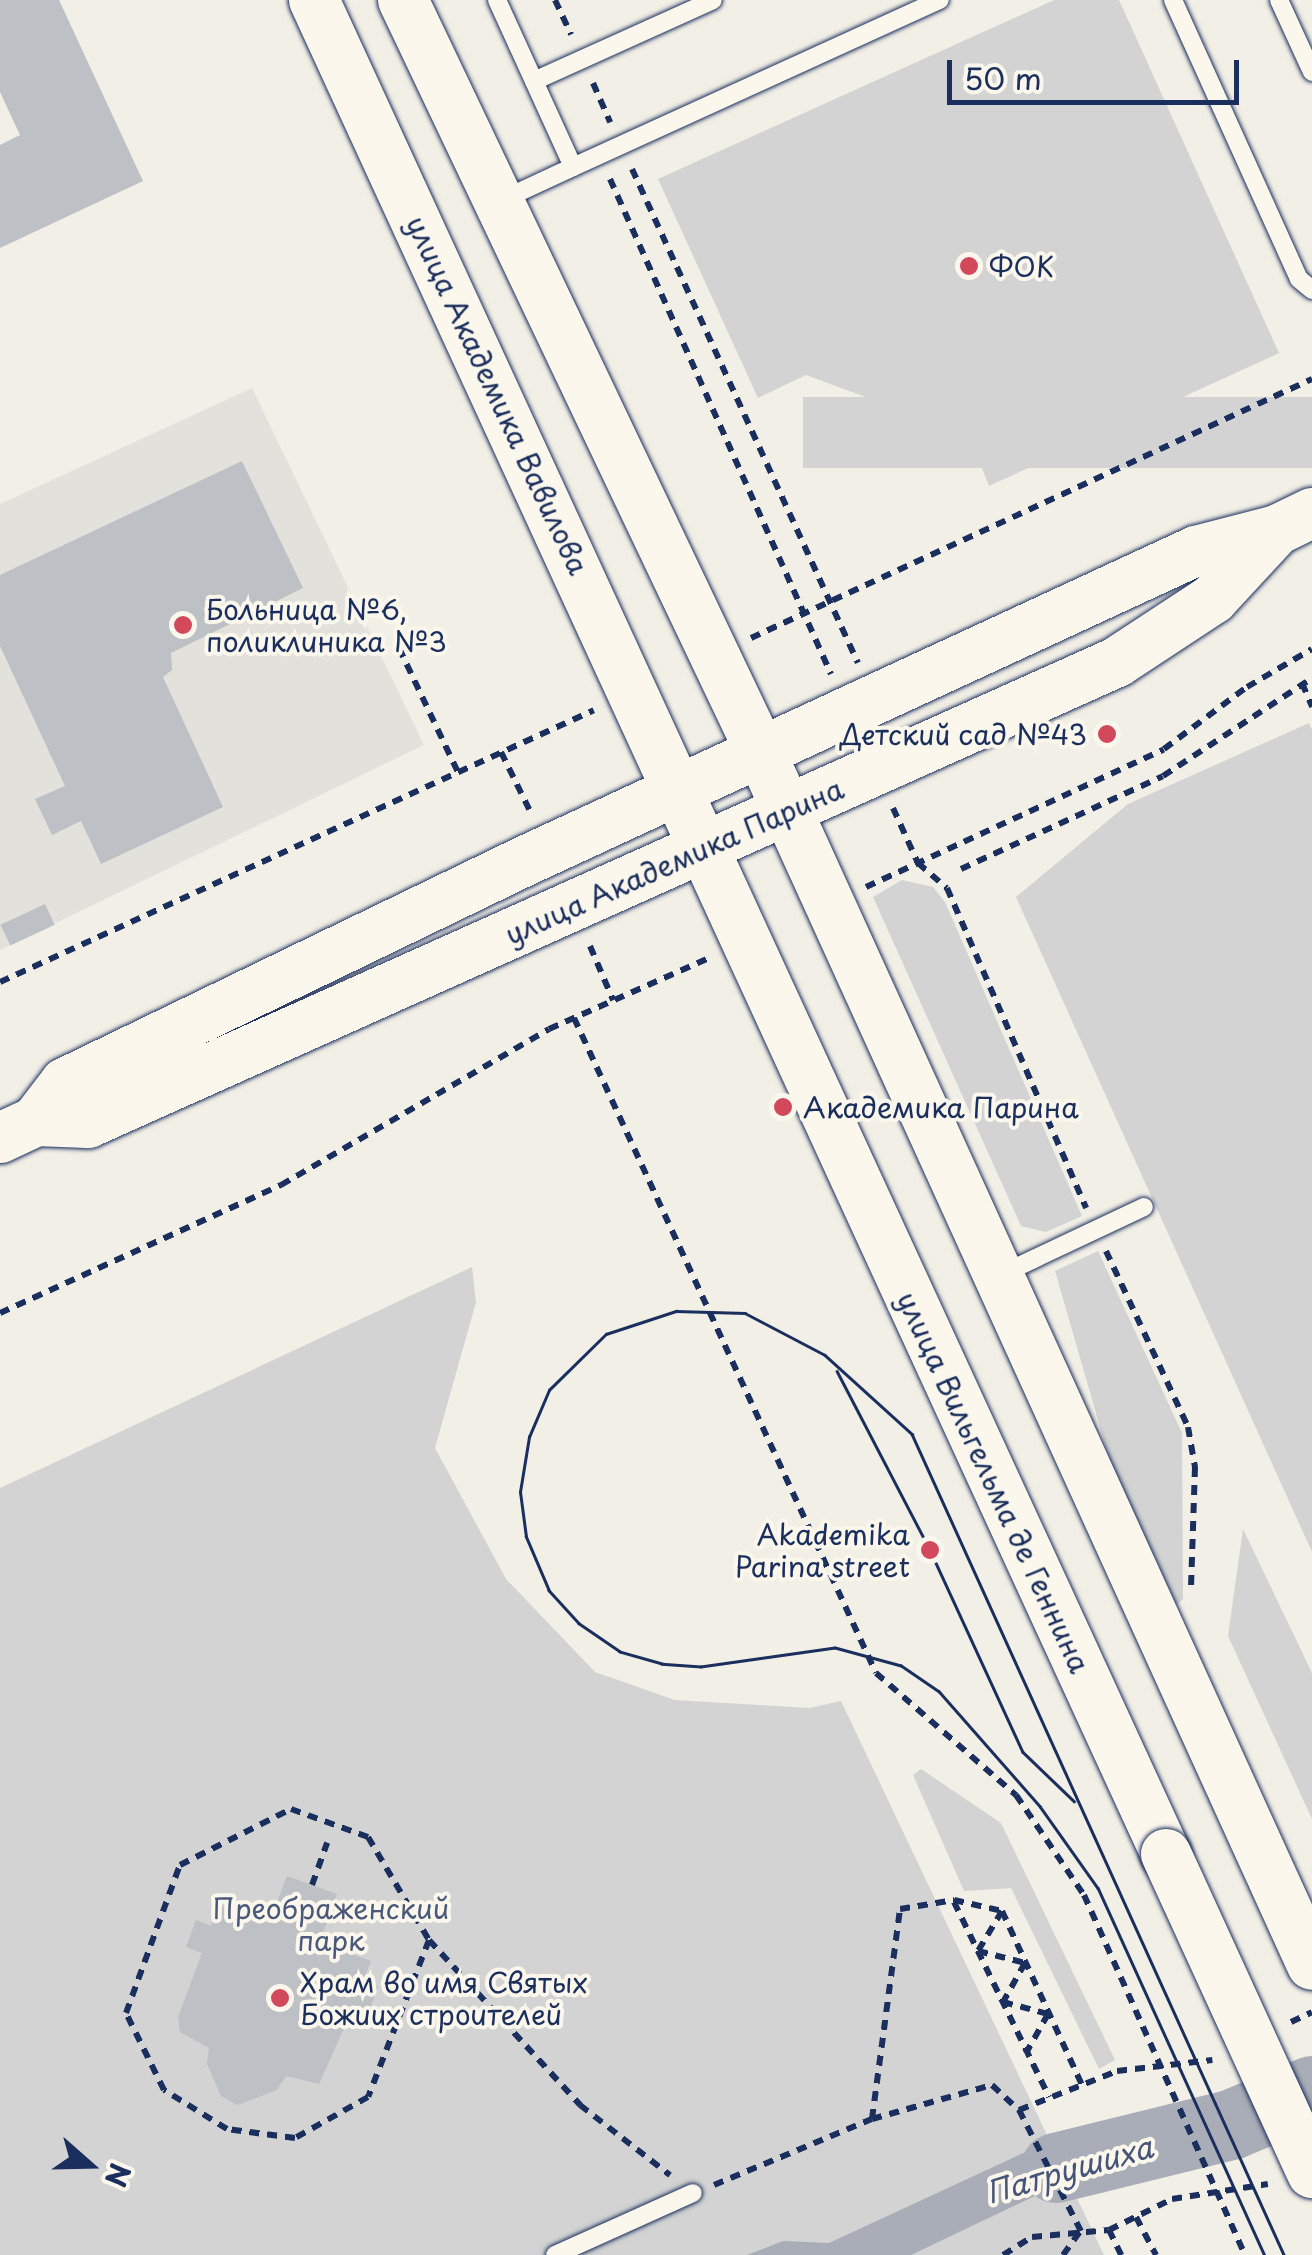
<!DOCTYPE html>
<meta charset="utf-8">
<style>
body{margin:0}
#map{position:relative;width:1312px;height:2255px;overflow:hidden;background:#f2efe6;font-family:"Playpen Sans",sans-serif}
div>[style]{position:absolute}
.built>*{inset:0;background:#e2e1dc}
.green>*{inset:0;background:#d2d3d2;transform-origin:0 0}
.water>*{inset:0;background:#a9adb7}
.river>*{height:70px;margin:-35px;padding:0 35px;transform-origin:35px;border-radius:35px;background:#a9adb7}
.building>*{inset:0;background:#bdc0c4;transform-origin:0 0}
.path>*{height:6px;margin-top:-3px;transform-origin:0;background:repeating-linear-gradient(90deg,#1b2f5e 0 10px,transparent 0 18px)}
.roads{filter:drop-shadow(0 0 2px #1b2f5e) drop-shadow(0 0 2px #1b2f5e)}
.lane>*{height:18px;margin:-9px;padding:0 9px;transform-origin:9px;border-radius:9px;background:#fbf7ec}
.secondary>*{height:50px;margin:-25px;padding:0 25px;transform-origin:25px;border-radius:25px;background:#fbf7ec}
.tram>*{height:2.5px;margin:-1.25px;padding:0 1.25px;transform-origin:1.25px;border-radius:1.25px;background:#1b2f5e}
.path-bridge>*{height:6px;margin-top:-3px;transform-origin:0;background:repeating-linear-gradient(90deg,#1b2f5e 0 10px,transparent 0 18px)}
.bridges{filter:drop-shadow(0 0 2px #1b2f5e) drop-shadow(0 0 2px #1b2f5e)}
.secondary-bridge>*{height:50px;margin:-25px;padding:0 25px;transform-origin:25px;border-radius:25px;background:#fbf7ec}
.dots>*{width:28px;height:28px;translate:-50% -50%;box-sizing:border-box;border:5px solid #fbf7ec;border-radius:50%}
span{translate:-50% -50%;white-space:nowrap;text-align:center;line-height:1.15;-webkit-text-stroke:8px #fbf7ec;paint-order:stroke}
.poi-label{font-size:28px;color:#1b2f5e}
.left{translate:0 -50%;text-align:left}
.right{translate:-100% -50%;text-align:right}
.street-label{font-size:28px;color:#1b2f5e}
.park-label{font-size:28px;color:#49587b}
.water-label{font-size:30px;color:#465579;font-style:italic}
.north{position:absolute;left:40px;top:2115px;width:100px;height:100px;-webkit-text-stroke:8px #fbf7ec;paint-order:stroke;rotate:110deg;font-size:28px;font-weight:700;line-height:40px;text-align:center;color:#1b2f5e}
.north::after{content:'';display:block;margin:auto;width:35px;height:45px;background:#1b2f5e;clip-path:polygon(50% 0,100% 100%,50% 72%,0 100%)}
.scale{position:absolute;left:947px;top:60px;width:292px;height:45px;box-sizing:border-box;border:5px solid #1b2f5e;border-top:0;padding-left:12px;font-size:30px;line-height:35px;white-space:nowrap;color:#1b2f5e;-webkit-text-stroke:8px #fbf7ec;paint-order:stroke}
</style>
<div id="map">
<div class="built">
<div style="clip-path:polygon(252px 388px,424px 745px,0 950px,0 504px)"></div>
</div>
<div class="green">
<div style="clip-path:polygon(1054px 0,1119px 0,1279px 353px,989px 486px,969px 435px,806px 375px,758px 398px,658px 179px)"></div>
<div style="left:1312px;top:397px;width:71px;height:509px;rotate:90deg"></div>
<div style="clip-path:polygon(1309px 723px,1312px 730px,1312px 1552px,1016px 897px,1128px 804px)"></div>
<div style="clip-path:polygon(902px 880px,933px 887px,945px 902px,1082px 1216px,1046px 1232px,1021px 1226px,873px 897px)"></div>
<div style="clip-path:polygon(1098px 1251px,1182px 1433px,1183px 1599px,1175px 1607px,1115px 1479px,1055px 1271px)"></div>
<div style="clip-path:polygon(472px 1267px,476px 1302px,435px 1448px,506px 1579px,595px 1672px,675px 1700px,810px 1708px,841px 1701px,1104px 2255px,0 2255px,0 1488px)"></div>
<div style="clip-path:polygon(1243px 1529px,1312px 1673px,1312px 1819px,1228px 1636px)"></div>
<div style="clip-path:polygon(921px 1769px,1001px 1823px,1115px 2060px,1099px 2069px,1011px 1888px,964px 1891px,913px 1775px)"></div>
</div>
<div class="water">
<div style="clip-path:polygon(1134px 2114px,1156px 2164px,1039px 2194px,911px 2255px,747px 2255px,783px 2241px,829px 2243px,1021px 2154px)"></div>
</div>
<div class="river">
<div style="left:1056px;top:2168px;width:180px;rotate:-13.8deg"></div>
<div style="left:1231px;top:2125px;width:88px;rotate:-22.8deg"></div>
</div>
<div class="building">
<div style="clip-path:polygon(0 0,59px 0,143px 181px,0 248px,0 145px,20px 135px,0 92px)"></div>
<div style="clip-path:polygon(242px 461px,303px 588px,171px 653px,172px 670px,163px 677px,223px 807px,101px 864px,81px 821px,52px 835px,35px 799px,65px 786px,0 646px,0 575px)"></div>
<div style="left:45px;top:904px;width:23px;height:49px;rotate:65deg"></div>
<div style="clip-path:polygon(287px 1876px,337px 1894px,320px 1942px,371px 1961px,363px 1981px,378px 1987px,368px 2014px,353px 2008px,319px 2084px,286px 2076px,277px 2090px,237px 2105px,221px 2096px,207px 2064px,209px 2048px,180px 2032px,178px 2017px,202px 1953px,186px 1947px,196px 1920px,211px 1926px,219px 1905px,269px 1923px)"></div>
</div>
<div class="path">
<div style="left:555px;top:0;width:38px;rotate:65deg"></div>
<div style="left:593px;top:83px;width:43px;rotate:66.4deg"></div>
<div style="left:632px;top:169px;width:543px;rotate:65.42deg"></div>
<div style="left:610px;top:179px;width:542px;rotate:65.94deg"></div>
<div style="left:751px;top:638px;width:618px;rotate:-24.78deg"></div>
<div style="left:399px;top:648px;width:137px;rotate:64.6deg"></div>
<div style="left:1302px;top:683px;width:26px;rotate:67deg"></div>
<div style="left:501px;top:752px;width:66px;rotate:63.8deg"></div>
<div style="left:893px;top:808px;width:60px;rotate:65.6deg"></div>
<div style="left:918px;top:863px;width:38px;rotate:41deg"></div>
<div style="left:947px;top:888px;width:349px;rotate:66.5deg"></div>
<div style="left:961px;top:869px;width:222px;rotate:-24.7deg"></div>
<div style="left:1163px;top:776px;width:178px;rotate:-33.3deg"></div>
<div style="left:866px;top:887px;width:328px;rotate:-24.8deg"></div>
<div style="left:1164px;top:749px;width:104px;rotate:-36.8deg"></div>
<div style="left:1247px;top:687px;width:75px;rotate:-30.3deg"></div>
<div style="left:590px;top:946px;width:59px;rotate:66.9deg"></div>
<div style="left:0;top:982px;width:653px;rotate:-24.6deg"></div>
<div style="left:574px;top:1018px;width:721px;rotate:65.25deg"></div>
<div style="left:876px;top:1673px;width:186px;rotate:41.1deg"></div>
<div style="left:1016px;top:1795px;width:121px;rotate:55.8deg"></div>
<div style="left:1106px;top:1251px;width:194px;rotate:65deg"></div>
<div style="left:1188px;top:1427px;width:41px;rotate:80.1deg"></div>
<div style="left:1195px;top:1467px;width:123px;rotate:91.9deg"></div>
<div style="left:0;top:1313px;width:309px;rotate:-24.5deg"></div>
<div style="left:281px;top:1185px;width:310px;rotate:-30.2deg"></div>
<div style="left:549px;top:1029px;width:175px;rotate:-23.9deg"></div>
<div style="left:312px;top:1885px;width:45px;rotate:-70.3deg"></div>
<div style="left:954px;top:1902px;width:217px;rotate:64deg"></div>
<div style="left:1002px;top:1911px;width:192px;rotate:65.3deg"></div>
<div style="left:429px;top:1940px;width:168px;rotate:111.2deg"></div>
<div style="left:368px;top:2097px;width:84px;rotate:150.7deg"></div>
<div style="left:295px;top:2138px;width:69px;rotate:-172.5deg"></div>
<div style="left:227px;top:2129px;width:74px;rotate:-148.2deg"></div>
<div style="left:164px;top:2090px;width:86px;rotate:-116.3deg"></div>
<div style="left:126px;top:2013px;width:158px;rotate:-70deg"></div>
<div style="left:180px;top:1865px;width:124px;rotate:-26.8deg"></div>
<div style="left:291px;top:1809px;width:82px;rotate:20deg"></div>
<div style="left:368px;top:1837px;width:120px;rotate:59.4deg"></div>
<div style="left:429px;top:1940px;width:224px;rotate:47.5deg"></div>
<div style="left:580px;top:2105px;width:114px;rotate:37.9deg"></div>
<div style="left:1291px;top:2022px;width:23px;rotate:-25deg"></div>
<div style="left:1019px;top:2110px;width:105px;rotate:-21.7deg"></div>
<div style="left:1117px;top:2071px;width:96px;rotate:-6.6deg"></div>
<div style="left:872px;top:2119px;width:212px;rotate:-82.4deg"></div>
<div style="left:900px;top:1909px;width:55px;rotate:-9.5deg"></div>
<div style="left:954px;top:1900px;width:49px;rotate:12.9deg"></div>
<div style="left:1002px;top:1911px;width:47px;rotate:121deg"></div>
<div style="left:978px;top:1951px;width:49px;rotate:14.3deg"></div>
<div style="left:1025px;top:1963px;width:45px;rotate:119.4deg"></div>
<div style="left:1003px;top:2002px;width:47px;rotate:14.9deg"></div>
<div style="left:1048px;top:2014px;width:45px;rotate:119.4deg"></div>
<div style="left:714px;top:2185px;width:171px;rotate:-22.7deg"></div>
<div style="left:872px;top:2119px;width:125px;rotate:-15.8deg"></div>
<div style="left:992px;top:2085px;width:37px;rotate:43deg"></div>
<div style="left:1019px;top:2110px;width:136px;rotate:62.9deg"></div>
<div style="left:1136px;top:2217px;width:43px;rotate:62.2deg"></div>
<div style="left:1109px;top:2230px;width:28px;rotate:64deg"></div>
<div style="left:1003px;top:2255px;width:34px;rotate:-32deg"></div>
<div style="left:1032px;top:2237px;width:77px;rotate:-5.2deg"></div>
<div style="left:1109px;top:2230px;width:70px;rotate:-26.2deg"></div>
<div style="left:1172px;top:2199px;width:97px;rotate:-8.9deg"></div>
<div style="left:1063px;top:2255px;width:29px;rotate:-54deg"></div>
</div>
<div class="roads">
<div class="lane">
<div style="left:497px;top:0;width:183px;rotate:65.5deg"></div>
<div style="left:573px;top:167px;width:78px;rotate:155.1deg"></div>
<div style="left:1173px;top:0;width:306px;rotate:65.7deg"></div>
<div style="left:1299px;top:279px;width:17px;rotate:40deg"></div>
<div style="left:1279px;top:0;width:79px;rotate:65.4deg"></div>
<div style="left:534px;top:81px;width:196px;rotate:-24.3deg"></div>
<div style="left:573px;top:167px;width:403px;rotate:-24.5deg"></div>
<div style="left:1000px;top:1275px;width:159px;rotate:-25.3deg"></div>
<div style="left:555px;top:2255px;width:151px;rotate:-24.2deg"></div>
</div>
<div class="secondary">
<div style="left:314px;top:0;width:2040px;rotate:65.32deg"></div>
<div style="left:403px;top:0;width:834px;rotate:64.57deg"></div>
<div style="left:761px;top:753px;width:1331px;rotate:65.55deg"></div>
<div style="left:36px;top:1121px;width:52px;rotate:2.2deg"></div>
<div style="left:88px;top:1123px;width:1128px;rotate:-24.13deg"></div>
<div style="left:1117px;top:662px;width:115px;rotate:-33.3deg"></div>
<div style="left:1213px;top:599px;width:94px;rotate:-47.2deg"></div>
<div style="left:0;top:1138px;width:40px;rotate:-25deg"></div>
<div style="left:36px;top:1121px;width:48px;rotate:-52.7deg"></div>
<div style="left:65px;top:1083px;width:513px;rotate:-25.77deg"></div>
<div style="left:527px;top:860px;width:737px;rotate:-24.79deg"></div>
<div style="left:1196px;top:551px;width:84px;rotate:-14.5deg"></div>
<div style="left:1277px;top:530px;width:39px;rotate:-26deg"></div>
</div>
</div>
<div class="tram">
<div style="left:837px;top:1371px;width:202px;rotate:62.5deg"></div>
<div style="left:930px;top:1550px;width:222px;rotate:65.3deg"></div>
<div style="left:1023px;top:1752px;width:71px;rotate:43.9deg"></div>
<div style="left:1264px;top:2255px;width:402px;rotate:-114.4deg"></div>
<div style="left:1098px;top:1889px;width:100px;rotate:-125.3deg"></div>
<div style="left:1040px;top:1807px;width:153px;rotate:-131.3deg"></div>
<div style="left:939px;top:1692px;width:46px;rotate:-145.6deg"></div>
<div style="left:901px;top:1666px;width:68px;rotate:-164.7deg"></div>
<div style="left:835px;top:1648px;width:135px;rotate:171.9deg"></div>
<div style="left:701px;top:1667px;width:39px;rotate:-176deg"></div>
<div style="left:662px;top:1664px;width:44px;rotate:-164.1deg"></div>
<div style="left:620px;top:1652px;width:50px;rotate:-145.7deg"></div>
<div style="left:579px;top:1624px;width:45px;rotate:-132.3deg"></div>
<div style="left:549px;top:1591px;width:59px;rotate:-113.1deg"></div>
<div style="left:526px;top:1537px;width:45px;rotate:-97.6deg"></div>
<div style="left:520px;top:1492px;width:56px;rotate:-80.7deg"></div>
<div style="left:529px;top:1437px;width:51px;rotate:-66.9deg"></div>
<div style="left:549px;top:1390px;width:80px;rotate:-44.5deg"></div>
<div style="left:606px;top:1334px;width:74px;rotate:-18.2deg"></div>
<div style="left:676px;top:1311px;width:69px;rotate:1.7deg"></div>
<div style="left:745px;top:1313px;width:90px;rotate:27.7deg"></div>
<div style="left:825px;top:1355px;width:118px;rotate:42.2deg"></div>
<div style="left:912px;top:1434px;width:901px;rotate:65.62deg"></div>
</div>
<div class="path-bridge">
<div style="left:1084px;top:1895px;width:394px;rotate:65.9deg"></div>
</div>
<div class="bridges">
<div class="secondary-bridge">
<div style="left:1166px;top:1854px;width:351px;rotate:65.4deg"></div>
</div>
</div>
<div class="dots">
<div style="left:969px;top:266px;background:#d1495b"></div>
<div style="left:183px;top:625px;background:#d1495b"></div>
<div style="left:1107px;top:734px;background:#d1495b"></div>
<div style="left:783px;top:1107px;background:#d1495b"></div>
<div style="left:930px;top:1550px;background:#d1495b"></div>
<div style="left:280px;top:1998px;background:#d1495b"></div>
</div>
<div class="poi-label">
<span class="left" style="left:989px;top:266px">ФОК</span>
<span class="left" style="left:206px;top:625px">Больница №6,<br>поликлиника №3</span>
<span class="right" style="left:1087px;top:734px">Детский сад №43</span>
<span class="left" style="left:803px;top:1107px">Академика Парина</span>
<span class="right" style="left:910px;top:1550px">Akademika<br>Parina street</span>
<span class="left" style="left:300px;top:1998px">Храм во имя Святых<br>Божиих строителей</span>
</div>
<div class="street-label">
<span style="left:498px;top:395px;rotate:65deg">улица Академика Вавилова</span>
<span style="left:674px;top:861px;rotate:-24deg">улица Академика Парина</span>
<span style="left:994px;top:1482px;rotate:65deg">улица Вильгельма де Геннина</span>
</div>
<div class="park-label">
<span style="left:331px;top:1924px">Преображенский<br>парк</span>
</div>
<div class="water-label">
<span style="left:1069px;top:2169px;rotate:-16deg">Патрушиха</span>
</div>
<div class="north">N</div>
<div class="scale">50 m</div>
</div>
